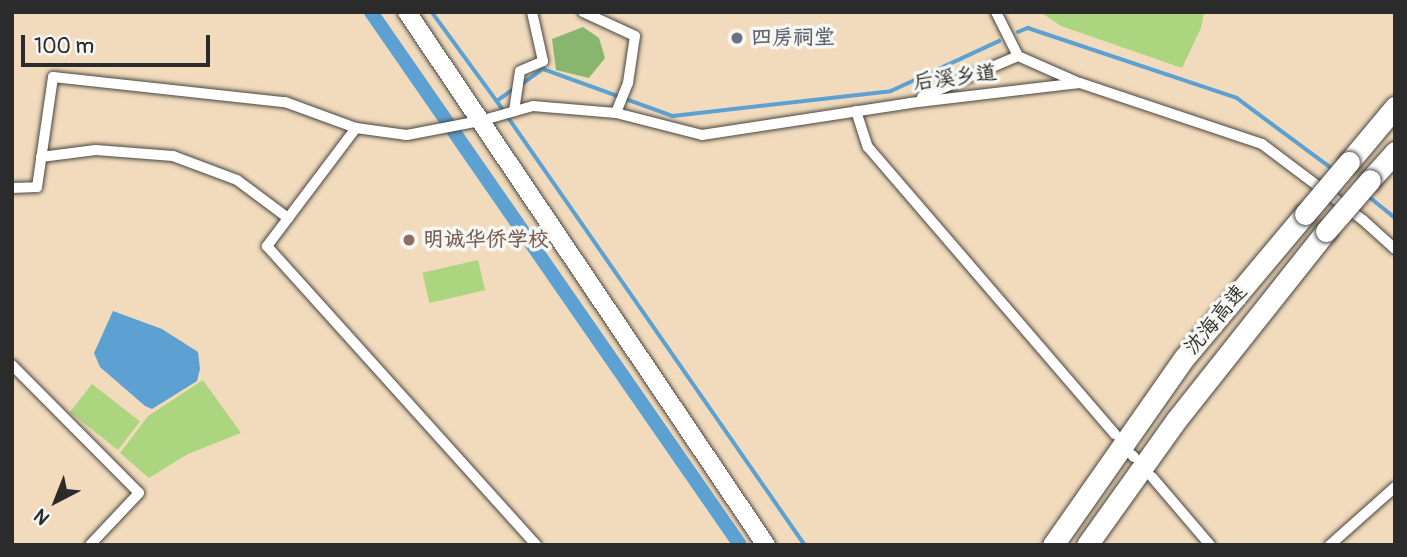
<!DOCTYPE html>
<meta charset="utf-8">
<style>
body{margin:0}
#map{position:relative;width:1407px;height:557px;overflow:hidden;background:#f1dbbc;font-family:Pangolin,"LXGW WenKai TC",sans-serif}
div>[style]{position:absolute}
.green>*{inset:0;background:#acd580;transform-origin:0 0}
.forest>*{inset:0;background:#89b66e}
.water>*{inset:0;background:#5ca1d2}
.stream>*{height:3.5px;margin:-1.75px;padding:0 1.75px;transform-origin:1.75px;border-radius:1.75px;background:#5ca1d2}
.canal>*{height:14px;margin:-7px;padding:0 7px;transform-origin:7px;border-radius:7px;background:#5ca1d2}
.roads{filter:drop-shadow(0 0 2px #494541) drop-shadow(0 0 2px #494541)}
.street>*{height:10px;margin:-5px;padding:0 5px;transform-origin:5px;border-radius:5px;background:#fff}
.primary>*{height:18px;margin:-9px;padding:0 9px;transform-origin:9px;border-radius:9px;background:#fff}
.highway>*{height:21px;margin:-10.5px;padding:0 10.5px;transform-origin:10.5px;border-radius:10.5px;background:#fff}
.bridges{filter:drop-shadow(0 0 2px #494541) drop-shadow(0 0 2px #494541)}
.highway-bridge>*{height:21px;margin:-10.5px;padding:0 10.5px;transform-origin:10.5px;border-radius:10.5px;background:#fff}
.dots>*{width:19px;height:19px;translate:-50% -50%;box-sizing:border-box;border:4px solid #f6f6f2;border-radius:50%}
span{translate:-50% -50%;white-space:nowrap;text-align:center;line-height:1.15;-webkit-text-stroke:7px #f6f6f2;paint-order:stroke}
.worship-label{font-size:21px;color:#5b616d;font-weight:700}
.left{translate:0 -50%;text-align:left}
.street-label{font-size:21px;color:#2b2b2b}
.education-label{font-size:21px;color:#785e54;font-weight:700}
.frame{position:absolute;inset:0;border:14px solid #2b2b2b;pointer-events:none}
.north{position:absolute;left:21px;top:466px;width:70px;height:70px;-webkit-text-stroke:5px #f6f6f2;paint-order:stroke;rotate:222deg;font-size:19px;font-weight:700;line-height:28px;text-align:center;color:#2b2b2b}
.north::after{content:'';display:block;margin:auto;width:24px;height:32px;background:#2b2b2b;clip-path:polygon(50% 0,100% 100%,50% 72%,0 100%)}
.scale{position:absolute;left:21px;top:35px;width:189px;height:32px;box-sizing:border-box;border:4px solid #2b2b2b;border-top:0;padding-left:9px;font-size:21px;line-height:24px;white-space:nowrap;color:#2b2b2b;-webkit-text-stroke:5px #f6f6f2;paint-order:stroke}
</style>
<div id="map">
<div class="green">
<div style="clip-path:polygon(1040px 12px,1204px 12px,1201px 28px,1182px 68px,1061px 26px)"></div>
<div style="left:478px;top:260px;width:31px;height:57px;rotate:77deg"></div>
<div style="clip-path:polygon(203px 380px,241px 433px,188px 454px,149px 478px,120px 453px,148px 416px)"></div>
<div style="left:92px;top:384px;width:61px;height:36px;rotate:38deg"></div>
</div>
<div class="forest">
<div style="clip-path:polygon(583px 27px,599px 38px,605px 58px,589px 78px,556px 70px,552px 39px)"></div>
</div>
<div class="water">
<div style="clip-path:polygon(113px 311px,162px 329px,198px 352px,200px 369px,197px 381px,152px 409px,145px 406px,100px 367px,94px 353px)"></div>
</div>
<div class="stream">
<div style="left:432px;top:12px;width:110px;rotate:53.9deg"></div>
<div style="left:497px;top:101px;width:540px;rotate:55.25deg"></div>
<div style="left:1018px;top:32px;width:11px;rotate:-22deg"></div>
<div style="left:1028px;top:28px;width:220px;rotate:18.5deg"></div>
<div style="left:1237px;top:98px;width:119px;rotate:36.5deg"></div>
<div style="left:522px;top:84px;width:26px;rotate:-36deg"></div>
<div style="left:543px;top:69px;width:138px;rotate:19.9deg"></div>
<div style="left:673px;top:116px;width:219px;rotate:-6.5deg"></div>
<div style="left:891px;top:91px;width:119px;rotate:-24.8deg"></div>
<div style="left:497px;top:101px;width:22px;rotate:-36deg"></div>
<div style="left:1367px;top:195px;width:36px;rotate:39deg"></div>
</div>
<div class="canal">
<div style="left:371px;top:12px;width:648px;rotate:55.3deg"></div>
</div>
<div class="roads">
<div class="street">
<div style="left:583px;top:12px;width:57px;rotate:24.8deg"></div>
<div style="left:635px;top:36px;width:48px;rotate:98.5deg"></div>
<div style="left:628px;top:83px;width:32px;rotate:112deg"></div>
<div style="left:996px;top:12px;width:49px;rotate:63.4deg"></div>
<div style="left:922px;top:97px;width:104px;rotate:-23.1deg"></div>
<div style="left:1018px;top:56px;width:64px;rotate:23.8deg"></div>
<div style="left:514px;top:111px;width:40px;rotate:-81.5deg"></div>
<div style="left:520px;top:71px;width:25px;rotate:-23deg"></div>
<div style="left:543px;top:61px;width:50px;rotate:-102.7deg"></div>
<div style="left:856px;top:111px;width:38px;rotate:72deg"></div>
<div style="left:868px;top:147px;width:379px;rotate:49.3deg"></div>
<div style="left:356px;top:128px;width:148px;rotate:127deg"></div>
<div style="left:267px;top:246px;width:402px;rotate:48deg"></div>
<div style="left:41px;top:157px;width:55px;rotate:-7.3deg"></div>
<div style="left:96px;top:150px;width:77px;rotate:4.5deg"></div>
<div style="left:173px;top:156px;width:68px;rotate:20.6deg"></div>
<div style="left:237px;top:180px;width:64px;rotate:36.7deg"></div>
<div style="left:12px;top:188px;width:25px;rotate:-2deg"></div>
<div style="left:37px;top:187px;width:111px;rotate:-81.7deg"></div>
<div style="left:53px;top:77px;width:233px;rotate:6.2deg"></div>
<div style="left:285px;top:102px;width:76px;rotate:20.1deg"></div>
<div style="left:356px;top:128px;width:51px;rotate:7.8deg"></div>
<div style="left:407px;top:135px;width:74px;rotate:-10.9deg"></div>
<div style="left:480px;top:121px;width:55px;rotate:-15.8deg"></div>
<div style="left:533px;top:106px;width:83px;rotate:4.8deg"></div>
<div style="left:616px;top:113px;width:89px;rotate:14.3deg"></div>
<div style="left:702px;top:135px;width:210px;rotate:-8.7deg"></div>
<div style="left:910px;top:103px;width:171px;rotate:-6.7deg"></div>
<div style="left:1080px;top:83px;width:192px;rotate:18.5deg"></div>
<div style="left:1262px;top:144px;width:126px;rotate:37deg"></div>
<div style="left:1363px;top:220px;width:43px;rotate:42.2deg"></div>
<div style="left:12px;top:365px;width:180px;rotate:45.2deg"></div>
<div style="left:139px;top:493px;width:71px;rotate:133.3deg"></div>
<div style="left:1132px;top:455px;width:3px;rotate:45deg"></div>
<div style="left:1152px;top:477px;width:89px;rotate:49.5deg"></div>
<div style="left:1330px;top:545px;width:87px;rotate:-41.7deg"></div>
</div>
<div class="primary">
<div style="left:407px;top:12px;width:643px;rotate:56.04deg"></div>
</div>
<div class="highway">
<div style="left:1349px;top:162px;width:72px;rotate:-50.1deg"></div>
<div style="left:1370px;top:180px;width:38px;rotate:-48deg"></div>
<div style="left:1053px;top:545px;width:228px;rotate:-55deg"></div>
<div style="left:1184px;top:358px;width:188px;rotate:-50deg"></div>
<div style="left:1087px;top:545px;width:155px;rotate:-54.5deg"></div>
<div style="left:1177px;top:419px;width:240px;rotate:-51.6deg"></div>
</div>
</div>
<div class="bridges">
<div class="highway-bridge">
<div style="left:1305px;top:214px;width:68px;rotate:-49.8deg"></div>
<div style="left:1326px;top:231px;width:67px;rotate:-49.2deg"></div>
</div>
</div>
<div class="dots">
<div style="left:737px;top:38px;background:#6b7280"></div>
<div style="left:409px;top:240px;background:#8d6e63"></div>
</div>
<div class="worship-label">
<span class="left" style="left:751px;top:38px">四房祠堂</span>
</div>
<div class="street-label">
<span style="left:955px;top:78px;rotate:-7deg">后溪乡道</span>
<span style="left:1216px;top:320px;rotate:-50deg">沈海高速</span>
</div>
<div class="education-label">
<span class="left" style="left:423px;top:240px">明诚华侨学校</span>
</div>
<div class="frame"></div>
<div class="north">N</div>
<div class="scale">100 m</div>
</div>
